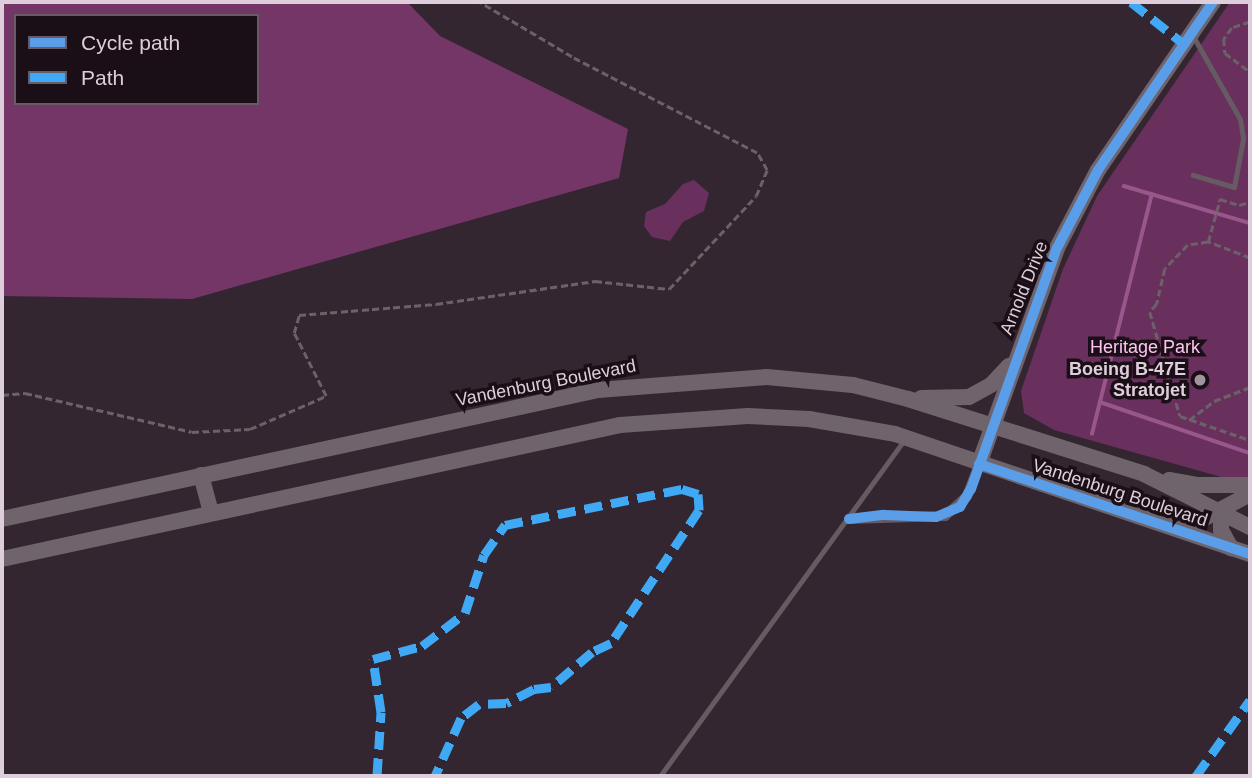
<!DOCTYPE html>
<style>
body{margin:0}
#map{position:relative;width:1252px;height:778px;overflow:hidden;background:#332630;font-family:Arial,sans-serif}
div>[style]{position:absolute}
.green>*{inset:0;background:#69305e}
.forest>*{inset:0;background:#743667}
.stream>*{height:3.5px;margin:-1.75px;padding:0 1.75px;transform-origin:1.75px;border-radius:1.75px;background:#99568b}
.path>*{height:2.5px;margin-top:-1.25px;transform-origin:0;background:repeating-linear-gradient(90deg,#6b6168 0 7px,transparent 0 10.5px)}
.lane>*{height:5px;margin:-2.5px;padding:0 2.5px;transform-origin:2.5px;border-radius:2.5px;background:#665b63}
.street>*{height:10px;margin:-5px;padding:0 5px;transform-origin:5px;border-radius:5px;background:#665b63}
.secondary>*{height:16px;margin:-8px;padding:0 8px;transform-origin:8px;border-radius:8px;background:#6f636c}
.quiet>*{height:9px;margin-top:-4.5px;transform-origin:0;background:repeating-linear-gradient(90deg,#3fa9f5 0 18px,transparent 0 27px)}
.cycleway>*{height:10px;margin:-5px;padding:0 5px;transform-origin:5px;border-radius:5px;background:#5a9eea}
.dots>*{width:19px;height:19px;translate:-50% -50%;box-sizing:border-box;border:4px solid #1a0f17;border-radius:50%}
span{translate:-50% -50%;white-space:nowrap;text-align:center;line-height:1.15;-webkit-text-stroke:7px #1a0f17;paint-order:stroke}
.street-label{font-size:18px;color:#decdda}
.park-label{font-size:18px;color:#ffc3f0}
.poi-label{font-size:18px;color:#decdda;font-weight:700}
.right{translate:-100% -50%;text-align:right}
.frame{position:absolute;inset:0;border:4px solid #decdda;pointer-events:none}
.legend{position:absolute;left:14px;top:14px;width:245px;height:91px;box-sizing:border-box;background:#1a0f17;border:2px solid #685b65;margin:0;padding:9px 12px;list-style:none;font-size:21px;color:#decdda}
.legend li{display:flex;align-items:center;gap:14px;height:35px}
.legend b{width:35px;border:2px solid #685b65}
</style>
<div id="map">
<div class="green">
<div style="clip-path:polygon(1230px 2px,1250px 2px,1250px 485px,1054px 430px,1024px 413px,1021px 391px,1063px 269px,1097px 196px)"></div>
<div style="clip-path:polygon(694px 180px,709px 193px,704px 211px,683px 222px,670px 241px,652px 237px,644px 226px,646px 212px,665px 204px,683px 184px)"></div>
</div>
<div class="forest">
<div style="clip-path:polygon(evenodd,2px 2px,407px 2px,440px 36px,628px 129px,619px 178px,192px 299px,2px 296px,2px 2px,16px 16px,257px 16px,257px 103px,16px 103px,16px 16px)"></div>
</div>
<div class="stream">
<div style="left:1124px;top:186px;width:131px;rotate:16.4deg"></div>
<div style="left:1100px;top:402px;width:158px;rotate:18.8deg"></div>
<div style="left:1092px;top:434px;width:247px;rotate:-76deg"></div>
</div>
<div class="path">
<div style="left:1250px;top:22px;width:19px;rotate:162deg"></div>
<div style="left:1232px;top:28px;width:14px;rotate:126deg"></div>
<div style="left:1224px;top:39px;width:14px;rotate:86deg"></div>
<div style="left:1225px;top:53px;width:31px;rotate:37deg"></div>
<div style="left:1208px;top:242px;width:45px;rotate:-74.4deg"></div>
<div style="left:1220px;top:199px;width:20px;rotate:18deg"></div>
<div style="left:1239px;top:205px;width:11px;rotate:-15deg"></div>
<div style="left:1250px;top:258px;width:45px;rotate:-159.1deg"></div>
<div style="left:1208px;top:242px;width:20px;rotate:171deg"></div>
<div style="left:1188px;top:245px;width:33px;rotate:134deg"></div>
<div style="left:1165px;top:269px;width:36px;rotate:103deg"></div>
<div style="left:1157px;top:304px;width:11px;rotate:131deg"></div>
<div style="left:1150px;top:312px;width:108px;rotate:73.9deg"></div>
<div style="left:1180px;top:416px;width:74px;rotate:18.9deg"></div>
<div style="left:1159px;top:350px;width:17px;rotate:-173deg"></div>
<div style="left:1142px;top:348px;width:16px;rotate:108deg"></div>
<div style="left:1137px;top:363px;width:16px;rotate:35deg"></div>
<div style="left:1150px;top:372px;width:17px;rotate:-40deg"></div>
<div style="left:2px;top:395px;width:23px;rotate:-5deg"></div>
<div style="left:25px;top:393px;width:171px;rotate:13.1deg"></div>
<div style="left:192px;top:432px;width:58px;rotate:-3deg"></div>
<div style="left:250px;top:429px;width:83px;rotate:-23.5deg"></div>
<div style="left:326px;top:396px;width:71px;rotate:-116.9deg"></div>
<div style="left:294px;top:333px;width:19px;rotate:-74deg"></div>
<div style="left:299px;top:315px;width:137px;rotate:-4.6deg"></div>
<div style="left:436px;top:304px;width:161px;rotate:-8.2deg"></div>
<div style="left:595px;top:281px;width:74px;rotate:6.2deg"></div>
<div style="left:669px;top:289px;width:127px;rotate:-46.9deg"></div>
<div style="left:756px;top:196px;width:28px;rotate:-67deg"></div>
<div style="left:767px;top:170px;width:20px;rotate:-120deg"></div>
<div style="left:757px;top:153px;width:208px;rotate:-152.6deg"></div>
<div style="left:572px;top:57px;width:108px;rotate:-149.4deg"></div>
<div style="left:1189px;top:420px;width:31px;rotate:-37deg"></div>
<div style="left:1214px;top:401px;width:39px;rotate:-21deg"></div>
</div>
<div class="lane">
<div style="left:1193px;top:36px;width:95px;rotate:60.5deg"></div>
<div style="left:1240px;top:119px;width:20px;rotate:81deg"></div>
<div style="left:1243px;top:139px;width:49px;rotate:100.6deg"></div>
<div style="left:1234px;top:187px;width:43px;rotate:-163.7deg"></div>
<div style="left:660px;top:776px;width:417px;rotate:-54deg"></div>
</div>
<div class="street">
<div style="left:849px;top:519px;width:96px;rotate:-1.8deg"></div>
<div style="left:945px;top:516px;width:30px;rotate:-42deg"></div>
<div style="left:967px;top:496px;width:34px;rotate:-69deg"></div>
</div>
<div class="secondary">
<div style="left:921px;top:398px;width:48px;rotate:-1.2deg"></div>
<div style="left:969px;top:397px;width:26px;rotate:-29deg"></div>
<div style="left:992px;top:384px;width:25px;rotate:-47deg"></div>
<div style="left:979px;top:464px;width:230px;rotate:-70.1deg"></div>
<div style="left:1057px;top:248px;width:88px;rotate:-62.3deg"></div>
<div style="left:1098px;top:170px;width:204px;rotate:-55.6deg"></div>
<div style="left:201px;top:475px;width:39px;rotate:75deg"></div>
<div style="left:1169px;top:480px;width:27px;rotate:10deg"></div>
<div style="left:1196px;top:485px;width:54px"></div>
<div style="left:1221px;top:510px;width:20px;rotate:90deg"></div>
<div style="left:1221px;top:530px;width:21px;rotate:61deg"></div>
<div style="left:2px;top:519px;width:610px;rotate:-12.21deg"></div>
<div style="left:598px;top:390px;width:169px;rotate:-4.4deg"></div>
<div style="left:767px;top:377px;width:86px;rotate:5.3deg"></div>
<div style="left:853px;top:385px;width:57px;rotate:14.3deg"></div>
<div style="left:908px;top:399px;width:248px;rotate:17.6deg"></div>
<div style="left:1144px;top:474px;width:119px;rotate:26.6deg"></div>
<div style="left:1165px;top:523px;width:38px;rotate:-6deg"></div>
<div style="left:1203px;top:519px;width:53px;rotate:-28deg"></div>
<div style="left:2px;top:559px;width:632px;rotate:-12.23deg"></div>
<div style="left:620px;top:425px;width:128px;rotate:-4deg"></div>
<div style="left:748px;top:416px;width:61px;rotate:2.8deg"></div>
<div style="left:809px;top:419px;width:87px;rotate:9.9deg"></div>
<div style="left:895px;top:434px;width:375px;rotate:18.7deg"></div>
</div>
<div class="quiet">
<div style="left:1131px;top:2px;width:68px;rotate:38.4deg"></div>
<div style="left:377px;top:776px;width:64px;rotate:-86.4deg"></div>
<div style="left:381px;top:712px;width:54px;rotate:-98.6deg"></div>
<div style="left:373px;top:659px;width:51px;rotate:-14.9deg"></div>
<div style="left:422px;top:646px;width:54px;rotate:-37.5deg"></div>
<div style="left:465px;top:613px;width:61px;rotate:-71.9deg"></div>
<div style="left:484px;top:555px;width:37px;rotate:-55deg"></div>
<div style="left:505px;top:525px;width:181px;rotate:-11.5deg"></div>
<div style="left:682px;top:489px;width:17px;rotate:17deg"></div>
<div style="left:698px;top:494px;width:16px;rotate:86deg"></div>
<div style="left:699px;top:510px;width:159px;rotate:123.5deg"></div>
<div style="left:611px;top:643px;width:21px;rotate:155deg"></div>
<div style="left:592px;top:652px;width:54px;rotate:139.5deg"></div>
<div style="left:551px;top:687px;width:17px;rotate:173deg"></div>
<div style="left:534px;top:689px;width:31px;rotate:153deg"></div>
<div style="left:506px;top:703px;width:27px;rotate:178deg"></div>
<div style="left:479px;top:704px;width:23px;rotate:142deg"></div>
<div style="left:461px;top:718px;width:64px;rotate:114.1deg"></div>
<div style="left:1196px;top:776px;width:93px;rotate:-54.6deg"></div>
</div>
<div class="cycleway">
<div style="left:979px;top:464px;width:286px;rotate:18.4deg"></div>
<div style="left:849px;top:519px;width:35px;rotate:-7deg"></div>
<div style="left:884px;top:515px;width:52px;rotate:2.2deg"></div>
<div style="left:936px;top:517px;width:26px;rotate:-23deg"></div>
<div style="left:960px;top:507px;width:21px;rotate:-59deg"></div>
<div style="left:971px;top:489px;width:256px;rotate:-70.4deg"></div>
<div style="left:1057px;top:248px;width:88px;rotate:-62.3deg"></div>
<div style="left:1098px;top:170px;width:204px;rotate:-55.6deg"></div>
</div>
<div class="dots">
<div style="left:1200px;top:380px;background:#a2939e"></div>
</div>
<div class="street-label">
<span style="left:1024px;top:288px;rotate:-68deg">Arnold Drive</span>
<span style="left:546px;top:383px;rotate:-11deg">Vandenburg Boulevard</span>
<span style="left:1120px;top:493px;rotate:18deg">Vandenburg Boulevard</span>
</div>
<div class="park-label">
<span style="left:1145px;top:347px">Heritage Park</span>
</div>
<div class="poi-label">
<span class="right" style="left:1186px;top:380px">Boeing B-47E<br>Stratojet</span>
</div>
<div class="frame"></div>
<ul class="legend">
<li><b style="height:9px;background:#5a9eea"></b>Cycle path</li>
<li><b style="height:9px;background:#3fa9f5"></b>Path</li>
</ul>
</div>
